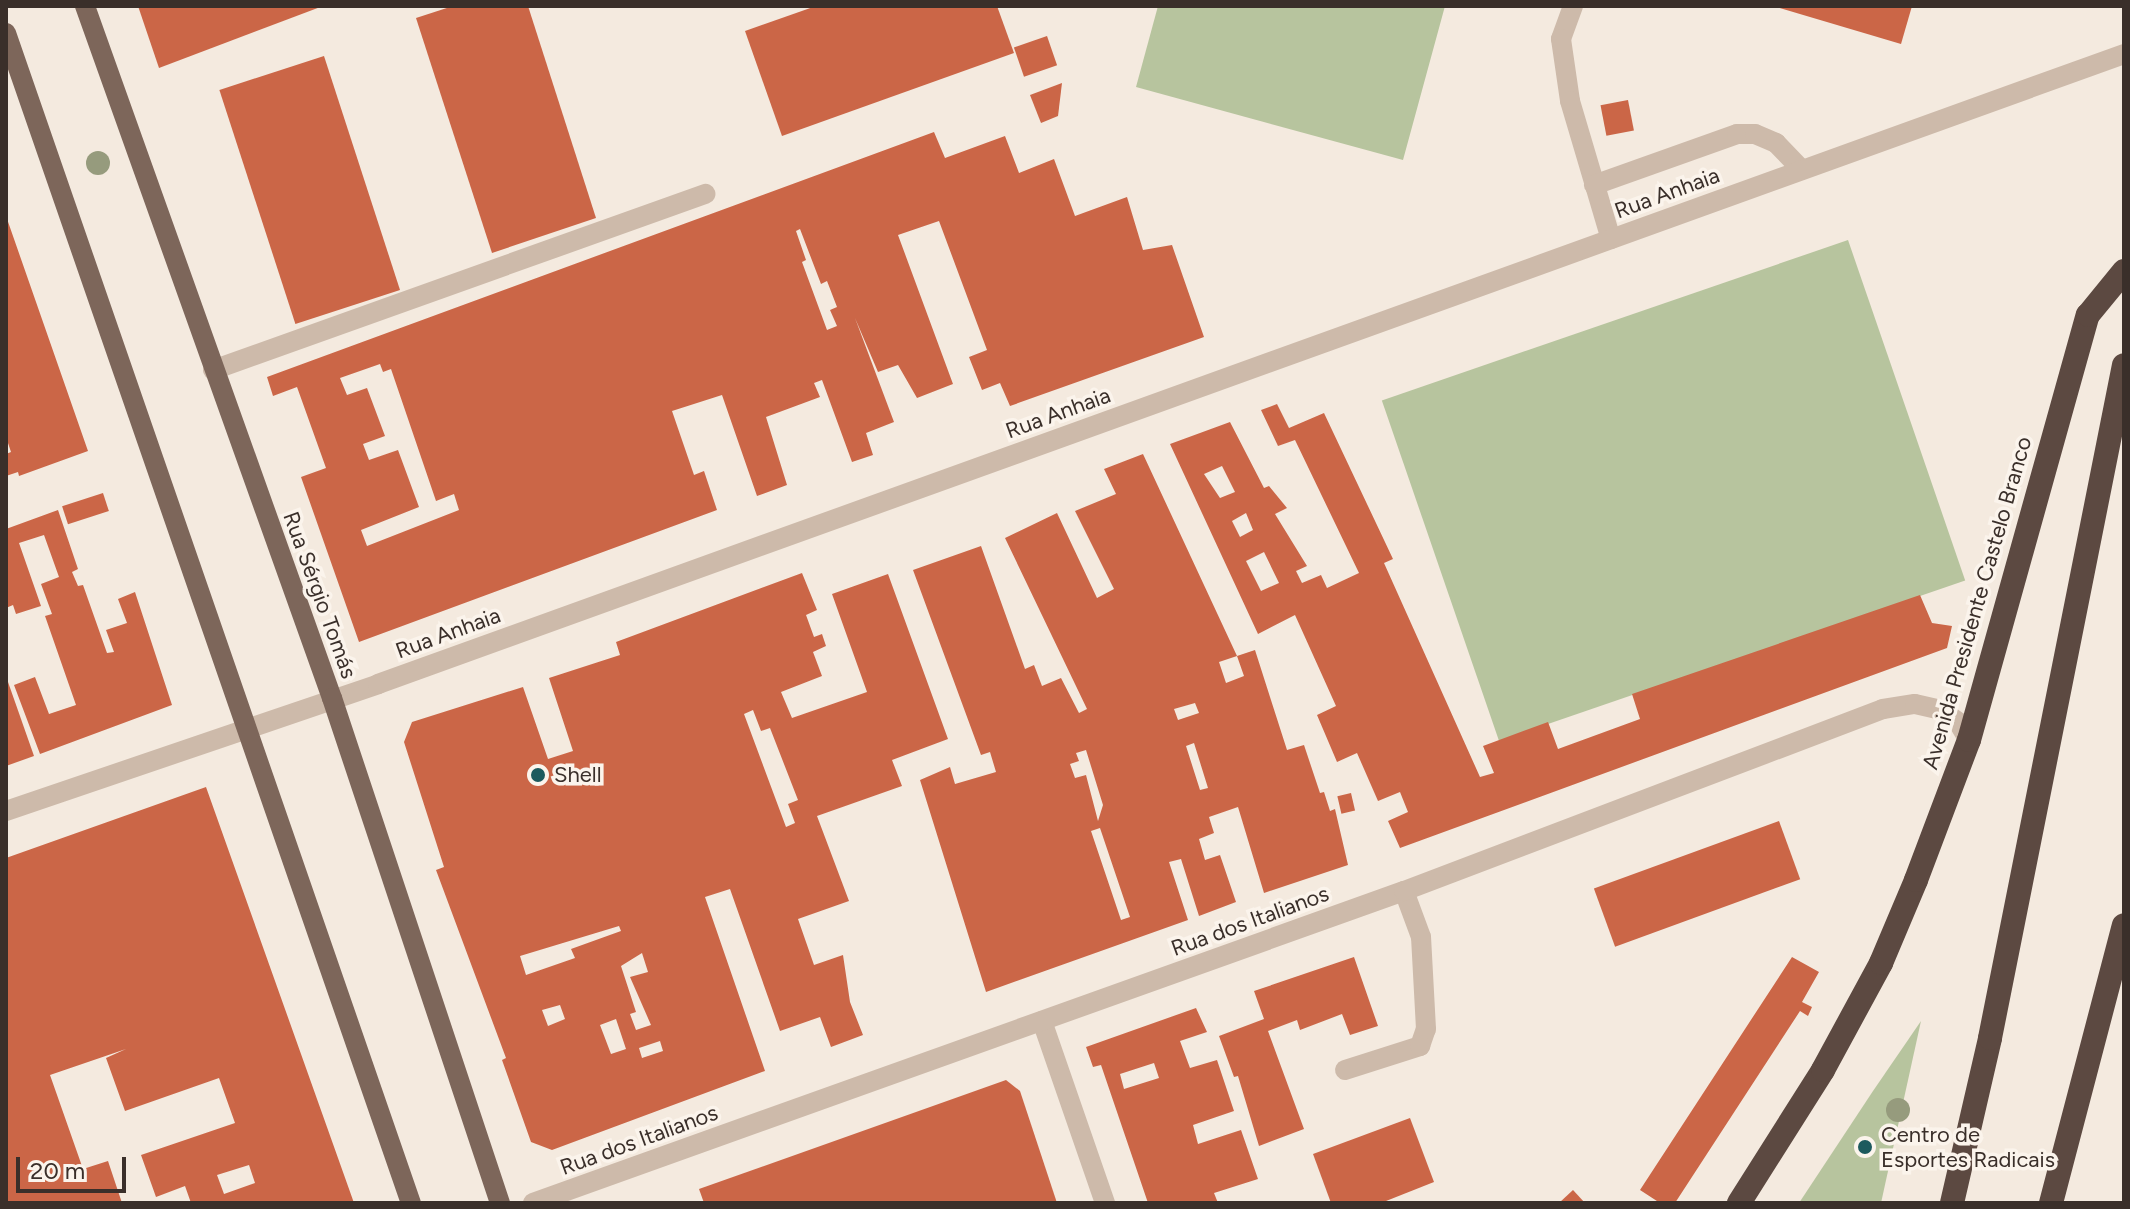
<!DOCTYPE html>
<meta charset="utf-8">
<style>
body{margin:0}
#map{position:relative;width:2130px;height:1209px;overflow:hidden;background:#f4eadf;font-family:Figtree,sans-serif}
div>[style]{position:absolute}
.green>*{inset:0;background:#b7c49e;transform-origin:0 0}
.building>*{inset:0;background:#cb6647;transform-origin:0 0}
.lane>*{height:20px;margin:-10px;padding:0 10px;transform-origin:10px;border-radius:10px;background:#cdbaaa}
.street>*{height:20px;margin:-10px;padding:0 10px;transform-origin:10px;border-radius:10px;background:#cdbaaa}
.primary>*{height:20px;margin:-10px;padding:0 10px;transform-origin:10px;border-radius:10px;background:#7d665a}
.highway>*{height:24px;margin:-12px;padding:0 12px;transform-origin:12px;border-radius:12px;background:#5c4941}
.trees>*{width:24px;height:24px;margin:-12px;border-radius:50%;background:#969b7d}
.dots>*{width:22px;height:22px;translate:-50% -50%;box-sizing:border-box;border:4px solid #fbf4ec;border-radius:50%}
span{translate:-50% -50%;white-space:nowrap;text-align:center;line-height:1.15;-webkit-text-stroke:7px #fbf4ec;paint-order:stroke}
.street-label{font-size:22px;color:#3a2f2a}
.poi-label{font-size:22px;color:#3a2f2a}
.left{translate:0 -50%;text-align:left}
.frame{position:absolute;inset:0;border:8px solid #3a2f2a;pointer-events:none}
.scale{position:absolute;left:16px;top:1157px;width:110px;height:36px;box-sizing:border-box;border:4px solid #3a2f2a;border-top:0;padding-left:10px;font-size:24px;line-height:28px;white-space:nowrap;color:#3a2f2a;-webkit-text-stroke:6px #fbf4ec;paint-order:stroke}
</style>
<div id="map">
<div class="green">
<div style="clip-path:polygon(1158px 6px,1445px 6px,1403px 160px,1136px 87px)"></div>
<div style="left:1848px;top:240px;width:360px;height:493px;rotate:71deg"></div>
<div style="clip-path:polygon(1921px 1021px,1881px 1203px,1799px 1203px,1873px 1091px)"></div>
</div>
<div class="building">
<div style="clip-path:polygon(138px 6px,323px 6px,159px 68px)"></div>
<div style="clip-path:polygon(453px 6px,528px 6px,596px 218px,492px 253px,416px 18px)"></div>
<div style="clip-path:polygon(816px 6px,997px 6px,1014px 53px,782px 136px,745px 31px)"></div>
<div style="clip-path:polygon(1773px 6px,1912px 6px,1901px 44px)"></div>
<div style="left:1047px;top:36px;width:31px;height:35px;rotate:71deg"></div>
<div style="left:324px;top:56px;width:246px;height:110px;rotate:72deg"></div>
<div style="clip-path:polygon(1062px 83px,1058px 116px,1041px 123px,1030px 95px)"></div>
<div style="left:1628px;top:100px;width:31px;height:28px;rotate:79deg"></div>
<div style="clip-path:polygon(evenodd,934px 132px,945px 158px,1005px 136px,1019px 173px,1054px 159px,1075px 216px,1127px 197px,1143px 250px,1172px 245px,1204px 337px,1010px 406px,1000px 383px,982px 390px,969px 357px,987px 350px,939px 221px,898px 235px,953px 384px,917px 398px,898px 365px,878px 372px,855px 318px,894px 422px,866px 433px,873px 455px,852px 462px,822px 380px,814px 383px,820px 397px,766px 417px,787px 485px,757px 496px,722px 395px,672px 411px,694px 475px,704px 471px,717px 510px,359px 642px,301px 477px,326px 468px,297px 387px,273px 396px,267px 377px,934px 132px,800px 229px,821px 284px,827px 281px,837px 307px,830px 310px,837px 326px,827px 330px,802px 262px,806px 260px,796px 231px,800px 229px,934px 132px,380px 364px,383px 372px,391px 369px,436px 501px,454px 494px,459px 510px,367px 546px,361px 530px,419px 507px,398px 450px,369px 460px,363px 444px,385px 436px,367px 388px,347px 395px,340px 378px,380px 364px)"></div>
<div style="clip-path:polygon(6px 216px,88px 451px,19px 476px,18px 472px,6px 476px,6px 454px,11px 452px,6px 437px)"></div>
<div style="clip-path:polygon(evenodd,1277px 404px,1289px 428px,1324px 413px,1393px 559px,1384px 563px,1480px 777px,1494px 773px,1483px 746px,1548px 722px,1558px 749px,1640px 719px,1632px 694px,1920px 595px,1932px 623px,1952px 626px,1947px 648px,1400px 848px,1388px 821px,1408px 812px,1400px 792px,1378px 801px,1357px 753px,1337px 762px,1317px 715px,1336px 706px,1295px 615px,1258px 634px,1170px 444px,1230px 422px,1264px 488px,1269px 486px,1287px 508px,1275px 514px,1307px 566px,1296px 571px,1302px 583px,1321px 575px,1327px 588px,1359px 573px,1295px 440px,1278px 446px,1261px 410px,1277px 404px,1222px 466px,1235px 492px,1220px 498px,1204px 474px,1222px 466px,1277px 404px,1246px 513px,1253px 530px,1240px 537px,1232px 521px,1246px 513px,1277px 404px,1264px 552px,1279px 583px,1261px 591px,1246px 561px,1264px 552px)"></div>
<div style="clip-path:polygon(evenodd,1143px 454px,1237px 656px,1219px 662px,1226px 683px,1244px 676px,1237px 656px,1255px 650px,1287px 750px,1304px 745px,1320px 793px,1324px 792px,1330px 811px,1335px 809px,1348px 865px,1264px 893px,1238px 807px,1209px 817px,1214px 833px,1199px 839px,1205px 860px,1220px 855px,1236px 902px,1199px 916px,1181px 859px,1169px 862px,1188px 920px,986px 992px,920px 780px,950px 767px,955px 784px,996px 772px,990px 752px,981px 755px,913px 570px,981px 546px,1025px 669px,1034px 665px,1042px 686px,1061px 678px,1079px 713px,1087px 709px,1005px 538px,1057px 513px,1097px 598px,1114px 589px,1075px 511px,1116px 494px,1104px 469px,1143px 454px,1195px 703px,1199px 713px,1178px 720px,1174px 709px,1195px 703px,1143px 454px,1194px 743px,1208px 788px,1200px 790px,1186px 746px,1194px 743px,1143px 454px,1086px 750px,1103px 805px,1098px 821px,1086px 775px,1075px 778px,1070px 764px,1079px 761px,1076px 753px,1086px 750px,1143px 454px,1100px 828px,1130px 917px,1121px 920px,1091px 831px,1100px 828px)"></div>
<div style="left:103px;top:493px;width:19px;height:43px;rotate:72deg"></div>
<div style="clip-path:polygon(58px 510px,78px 569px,72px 572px,78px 586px,83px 585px,107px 653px,114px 652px,106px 630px,127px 623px,118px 599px,135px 592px,172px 705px,40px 754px,14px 685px,35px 677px,49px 714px,76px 705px,45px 616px,52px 614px,41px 584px,59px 577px,44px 535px,19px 543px,41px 606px,16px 614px,13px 605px,6px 608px,6px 529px)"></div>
<div style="clip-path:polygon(evenodd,802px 573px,817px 610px,806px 615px,814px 637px,822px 634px,826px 646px,813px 652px,822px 676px,781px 692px,792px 718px,867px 692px,832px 594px,888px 574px,948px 739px,892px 760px,902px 786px,817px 816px,849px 901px,798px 919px,814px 965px,843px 955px,850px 1002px,863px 1035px,831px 1047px,820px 1017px,780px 1031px,730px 889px,705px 897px,765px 1071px,552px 1150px,531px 1142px,502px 1060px,506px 1058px,436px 870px,444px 867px,404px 742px,412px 722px,523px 687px,548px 759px,573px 751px,549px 678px,620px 655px,616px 642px,802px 573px,753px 710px,761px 731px,770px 728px,798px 800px,788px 804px,795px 823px,786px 827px,744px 714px,753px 710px,802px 573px,619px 926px,621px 931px,571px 949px,575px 958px,526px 975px,520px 956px,619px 926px,802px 573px,642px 953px,648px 972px,630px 977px,651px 1025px,636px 1030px,630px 1014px,636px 1012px,621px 966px,642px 953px,802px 573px,560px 1005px,565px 1019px,548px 1026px,542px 1010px,560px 1005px,802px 573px,616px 1019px,626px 1049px,611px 1054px,600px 1025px,616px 1019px,802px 573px,660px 1041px,663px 1051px,642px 1058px,639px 1048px,660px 1041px)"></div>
<div style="clip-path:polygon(8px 682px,34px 756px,6px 766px,6px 683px)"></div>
<div style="clip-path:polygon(evenodd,206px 787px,354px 1203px,191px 1203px,185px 1186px,156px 1197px,141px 1155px,235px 1123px,219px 1078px,125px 1111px,106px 1058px,126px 1049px,50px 1075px,83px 1169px,108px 1161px,122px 1203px,6px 1203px,6px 858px,206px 787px,249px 1165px,255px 1183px,224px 1194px,217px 1175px,249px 1165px)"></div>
<div style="left:1351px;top:793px;width:18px;height:14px;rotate:77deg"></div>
<div style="left:1779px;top:821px;width:62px;height:197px;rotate:70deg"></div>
<div style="clip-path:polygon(1354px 957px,1378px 1026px,1350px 1035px,1342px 1014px,1300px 1030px,1297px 1020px,1268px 1031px,1304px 1129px,1259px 1146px,1238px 1076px,1234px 1077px,1219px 1036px,1264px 1019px,1254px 991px)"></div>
<div style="clip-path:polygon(1792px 957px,1819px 972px,1802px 1002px,1812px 1007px,1808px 1016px,1800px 1011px,1675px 1203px,1660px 1203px,1640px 1190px)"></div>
<div style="clip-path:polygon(evenodd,1196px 1008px,1207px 1032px,1180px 1041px,1190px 1068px,1217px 1060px,1234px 1111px,1193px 1125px,1198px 1144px,1241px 1130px,1258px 1179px,1214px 1193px,1218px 1203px,1148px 1203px,1101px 1065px,1093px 1067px,1086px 1047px,1196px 1008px,1154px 1063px,1159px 1078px,1124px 1089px,1120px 1074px,1154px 1063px)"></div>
<div style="clip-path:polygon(1006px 1080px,1020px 1091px,1057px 1203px,704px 1203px,699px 1189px)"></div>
<div style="clip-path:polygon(1410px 1118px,1434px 1182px,1381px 1203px,1331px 1203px,1313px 1154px)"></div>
<div style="clip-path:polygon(1573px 1190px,1585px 1203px,1559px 1203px)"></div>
</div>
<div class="lane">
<div style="left:1573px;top:6px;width:35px;rotate:110deg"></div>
<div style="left:1561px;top:39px;width:63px;rotate:81.7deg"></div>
<div style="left:1570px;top:101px;width:144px;rotate:73.5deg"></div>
<div style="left:1594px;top:185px;width:152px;rotate:-19.6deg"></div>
<div style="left:1737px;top:134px;width:18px"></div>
<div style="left:1755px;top:134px;width:23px;rotate:23deg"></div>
<div style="left:1776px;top:143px;width:37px;rotate:46deg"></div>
<div style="left:213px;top:370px;width:523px;rotate:-19.68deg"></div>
<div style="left:1345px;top:1070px;width:79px;rotate:-17.7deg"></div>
<div style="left:1420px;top:1046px;width:18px;rotate:-71deg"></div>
<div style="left:1426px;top:1029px;width:92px;rotate:-93.1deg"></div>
<div style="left:1421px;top:937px;width:49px;rotate:-110.3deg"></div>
</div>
<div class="street">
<div style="left:6px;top:811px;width:393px;rotate:-18.8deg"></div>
<div style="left:378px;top:684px;width:1856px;rotate:-19.84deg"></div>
<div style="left:1042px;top:1021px;width:193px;rotate:70.9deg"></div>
<div style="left:533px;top:1203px;width:925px;rotate:-19.71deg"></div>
<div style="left:1404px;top:891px;width:512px;rotate:-20.8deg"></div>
<div style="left:1883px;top:709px;width:32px;rotate:-9deg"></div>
<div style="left:1915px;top:704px;width:27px;rotate:13deg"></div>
<div style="left:1941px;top:710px;width:21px;rotate:35deg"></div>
<div style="left:1958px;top:722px;width:21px;rotate:59deg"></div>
</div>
<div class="primary">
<div style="left:85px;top:6px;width:735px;rotate:70.36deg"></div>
<div style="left:332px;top:698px;width:532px;rotate:71.6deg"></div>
<div style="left:6px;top:33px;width:1238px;rotate:70.91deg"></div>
</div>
<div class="highway">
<div style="left:1739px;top:1203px;width:157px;rotate:-57.7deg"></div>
<div style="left:1823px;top:1070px;width:122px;rotate:-61.5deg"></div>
<div style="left:1881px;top:963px;width:90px;rotate:-67.1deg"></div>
<div style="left:1916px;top:880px;width:150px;rotate:-69.3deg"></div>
<div style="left:1969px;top:740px;width:441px;rotate:-74.4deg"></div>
<div style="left:2088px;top:315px;width:57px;rotate:-50.7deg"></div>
<div style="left:1952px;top:1203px;width:169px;rotate:-77deg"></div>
<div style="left:1990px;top:1038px;width:686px;rotate:-78.74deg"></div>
<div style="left:2051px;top:1203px;width:287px;rotate:-75.3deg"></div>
</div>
<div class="trees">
<div style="left:98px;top:163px"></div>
<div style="left:1898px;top:1110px"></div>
</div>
<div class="dots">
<div style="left:538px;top:775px;background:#1d5a5e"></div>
<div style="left:1865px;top:1147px;background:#1d5a5e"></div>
</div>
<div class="street-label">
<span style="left:1667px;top:193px;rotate:-20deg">Rua Anhaia</span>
<span style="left:1058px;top:413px;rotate:-20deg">Rua Anhaia</span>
<span style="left:320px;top:595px;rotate:70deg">Rua Sérgio Tomás</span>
<span style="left:1977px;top:603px;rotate:-74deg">Avenida Presidente Castelo Branco</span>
<span style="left:448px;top:633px;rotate:-20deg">Rua Anhaia</span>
<span style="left:1250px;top:921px;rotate:-20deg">Rua dos Italianos</span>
<span style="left:639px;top:1140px;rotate:-20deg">Rua dos Italianos</span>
</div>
<div class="poi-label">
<span class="left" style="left:554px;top:775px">Shell</span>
<span class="left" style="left:1881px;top:1147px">Centro de<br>Esportes Radicais</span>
</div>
<div class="frame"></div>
<div class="scale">20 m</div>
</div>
